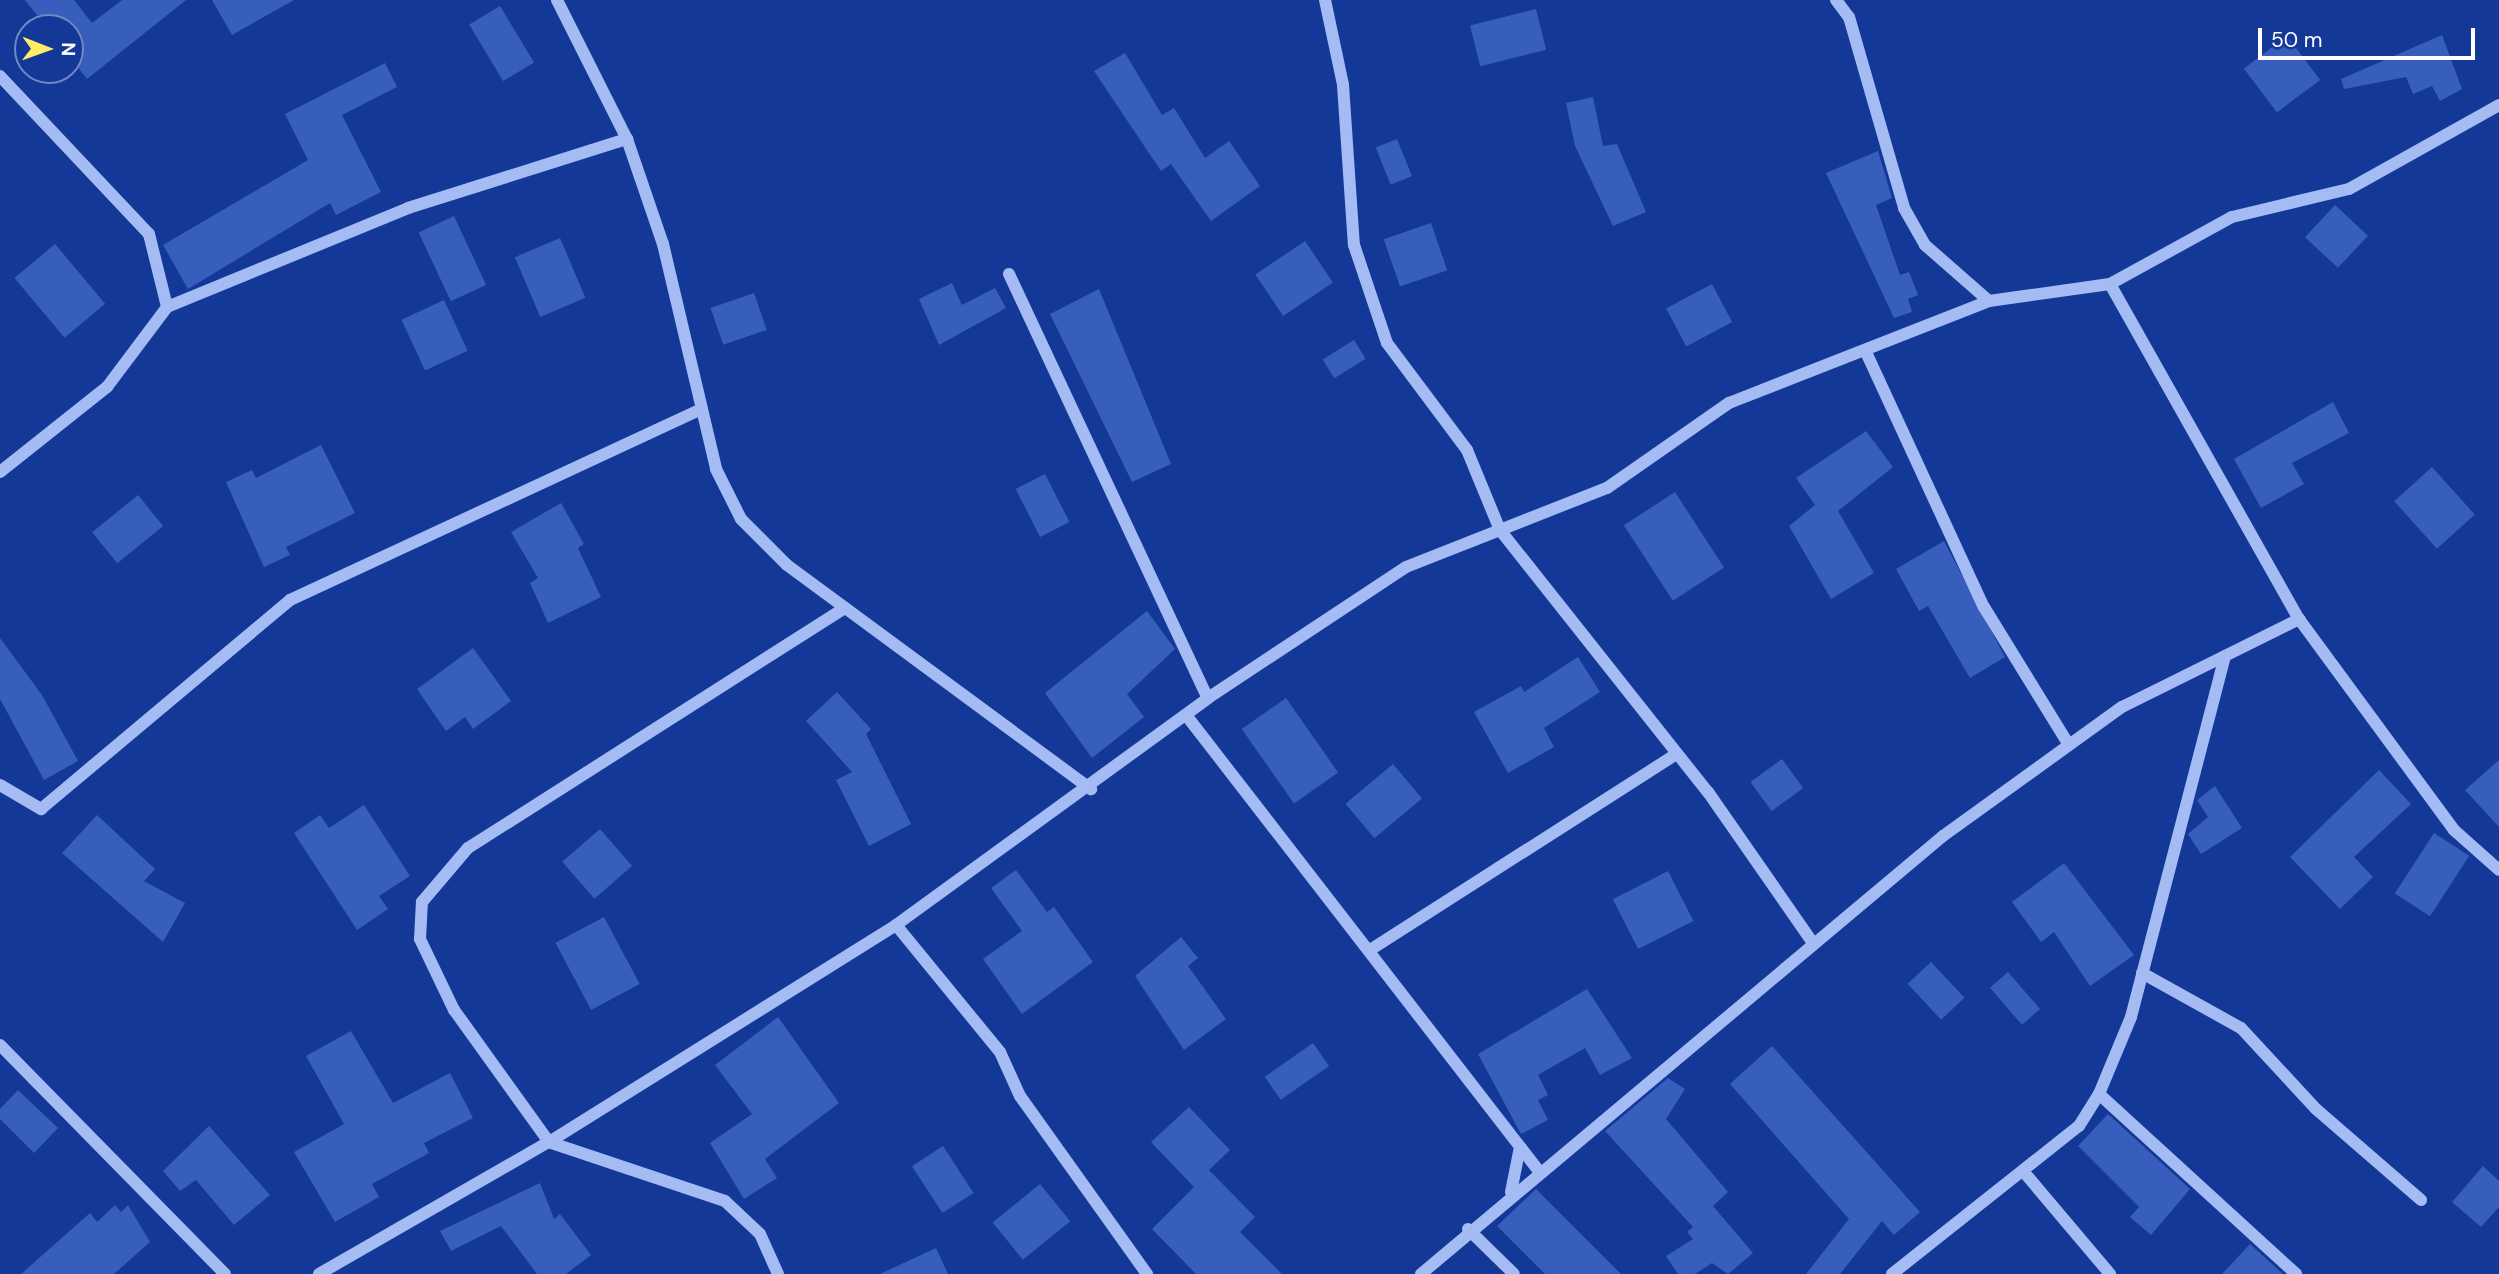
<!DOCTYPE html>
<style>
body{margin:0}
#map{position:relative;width:2499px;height:1274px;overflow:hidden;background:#133897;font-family:"DM Sans",sans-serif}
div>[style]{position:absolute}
.building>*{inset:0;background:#375ebd;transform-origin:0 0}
.minor>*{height:12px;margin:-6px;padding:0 6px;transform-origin:6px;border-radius:6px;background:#a4bcf3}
span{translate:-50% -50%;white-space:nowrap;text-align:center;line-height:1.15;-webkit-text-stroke:5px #133897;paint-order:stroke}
.north{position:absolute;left:14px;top:14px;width:70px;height:70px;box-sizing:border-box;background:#133897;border:2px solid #7188c1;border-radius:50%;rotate:91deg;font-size:19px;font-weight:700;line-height:28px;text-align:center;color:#fff}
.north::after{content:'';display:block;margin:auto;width:24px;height:32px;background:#ffeb66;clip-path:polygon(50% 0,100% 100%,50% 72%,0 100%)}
.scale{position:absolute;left:2258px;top:28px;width:217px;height:32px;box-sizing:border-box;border:4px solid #fff;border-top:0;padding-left:9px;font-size:21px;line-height:24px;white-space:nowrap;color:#fff;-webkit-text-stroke:5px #133897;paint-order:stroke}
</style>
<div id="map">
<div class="building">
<div style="clip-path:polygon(25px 0,74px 0,92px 23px,122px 0,186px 0,87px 79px,70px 57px,70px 28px,47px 28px)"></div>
<div style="clip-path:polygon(212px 0,294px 0,232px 35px)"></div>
<div style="left:500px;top:6px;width:66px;height:36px;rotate:59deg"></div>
<div style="left:1536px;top:9px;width:42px;height:68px;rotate:76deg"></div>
<div style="clip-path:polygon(2442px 35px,2462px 89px,2440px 101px,2432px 86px,2413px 94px,2406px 77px,2344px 89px,2341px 79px)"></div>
<div style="left:2287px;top:36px;width:55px;height:54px;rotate:53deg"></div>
<div style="clip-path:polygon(1125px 53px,1162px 115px,1174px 108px,1205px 158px,1229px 141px,1260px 186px,1211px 221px,1171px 164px,1161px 171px,1094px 71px)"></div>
<div style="clip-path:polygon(385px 63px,397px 87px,342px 115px,381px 192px,336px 215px,330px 203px,188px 289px,163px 245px,308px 160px,285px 114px)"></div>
<div style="clip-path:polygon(1593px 97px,1603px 146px,1617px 144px,1646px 212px,1613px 226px,1575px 146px,1566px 103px)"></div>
<div style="left:1397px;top:139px;width:40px;height:23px;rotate:68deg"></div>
<div style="clip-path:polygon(1878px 151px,1892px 198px,1876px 205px,1900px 275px,1909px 272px,1918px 295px,1908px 299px,1912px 312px,1894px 318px,1826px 173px)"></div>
<div style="left:2335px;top:205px;width:45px;height:44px;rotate:43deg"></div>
<div style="left:454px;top:216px;width:76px;height:39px;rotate:65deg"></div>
<div style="left:1431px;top:223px;width:50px;height:50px;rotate:71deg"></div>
<div style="left:560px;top:238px;width:65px;height:49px;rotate:67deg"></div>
<div style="left:1305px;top:241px;width:50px;height:60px;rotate:56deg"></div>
<div style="left:55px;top:244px;width:78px;height:53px;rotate:50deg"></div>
<div style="clip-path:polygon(952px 283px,962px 305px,995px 288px,1006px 308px,939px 345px,919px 299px)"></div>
<div style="left:1712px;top:284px;width:43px;height:52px;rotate:62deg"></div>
<div style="clip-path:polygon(1099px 289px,1171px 464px,1132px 482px,1050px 314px)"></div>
<div style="left:754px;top:293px;width:39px;height:46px;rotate:71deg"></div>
<div style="left:444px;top:300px;width:56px;height:47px;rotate:65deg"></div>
<div style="left:1354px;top:340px;width:22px;height:37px;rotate:58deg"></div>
<div style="clip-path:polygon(2333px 402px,2349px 433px,2292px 463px,2304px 484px,2261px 508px,2234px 459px)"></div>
<div style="clip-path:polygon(1866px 431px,1893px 467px,1838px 511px,1874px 573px,1831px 599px,1789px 526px,1815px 505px,1796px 478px)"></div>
<div style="clip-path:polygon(321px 445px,355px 513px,286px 547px,290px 555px,264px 567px,226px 482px,252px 470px,256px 478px)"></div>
<div style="left:2432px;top:467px;width:64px;height:51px;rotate:48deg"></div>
<div style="left:1045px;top:474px;width:54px;height:33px;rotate:63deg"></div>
<div style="left:1675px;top:492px;width:90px;height:61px;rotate:57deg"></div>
<div style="left:138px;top:495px;width:40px;height:59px;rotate:51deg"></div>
<div style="clip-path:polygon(561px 503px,584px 544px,578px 548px,601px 597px,548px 623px,530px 583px,538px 578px,511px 532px)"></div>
<div style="clip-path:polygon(1944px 541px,2005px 657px,1970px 678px,1928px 606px,1919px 611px,1896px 569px)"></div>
<div style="clip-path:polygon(1147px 611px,1175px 649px,1127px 694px,1144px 717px,1092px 758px,1045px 693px)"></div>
<div style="clip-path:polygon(0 638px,42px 695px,78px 761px,44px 780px,0 699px)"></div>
<div style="clip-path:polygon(473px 648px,511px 701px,473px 729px,465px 717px,446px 731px,417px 689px)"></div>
<div style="clip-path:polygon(1578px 657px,1600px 692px,1544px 728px,1554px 747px,1508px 773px,1474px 712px,1521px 686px,1524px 692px)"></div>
<div style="clip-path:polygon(837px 692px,871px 729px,866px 734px,911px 824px,869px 846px,836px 780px,852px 772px,806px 721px)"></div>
<div style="left:1286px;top:698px;width:91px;height:54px;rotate:55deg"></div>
<div style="left:1782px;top:759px;width:36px;height:39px;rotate:54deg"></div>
<div style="clip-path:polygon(2499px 760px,2499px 827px,2465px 790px)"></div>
<div style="left:1393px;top:764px;width:45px;height:62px;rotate:50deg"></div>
<div style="clip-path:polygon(2379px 770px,2411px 804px,2354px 857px,2373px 877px,2340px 909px,2290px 857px)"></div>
<div style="clip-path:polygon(2215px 786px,2242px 828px,2201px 854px,2188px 834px,2208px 817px,2197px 800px)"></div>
<div style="clip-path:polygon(364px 805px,410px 876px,379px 896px,388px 909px,357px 930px,294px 833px,320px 815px,329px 828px)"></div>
<div style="clip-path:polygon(97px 815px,155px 869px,144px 881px,185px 903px,163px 942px,62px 853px)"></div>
<div style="left:600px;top:829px;width:49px;height:50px;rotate:49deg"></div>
<div style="left:2434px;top:833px;width:42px;height:72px;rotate:33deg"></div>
<div style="clip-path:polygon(2064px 863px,2134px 955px,2090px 986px,2054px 932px,2041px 942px,2012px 902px)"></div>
<div style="clip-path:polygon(1016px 870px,1047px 912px,1054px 907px,1093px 962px,1022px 1014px,983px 959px,1022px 931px,991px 888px)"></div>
<div style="left:1668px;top:871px;width:56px;height:62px;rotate:63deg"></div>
<div style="left:604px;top:917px;width:76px;height:55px;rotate:62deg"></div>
<div style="clip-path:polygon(1181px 937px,1198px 958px,1188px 966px,1226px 1019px,1184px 1050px,1135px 976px)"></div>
<div style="left:1931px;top:962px;width:49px;height:32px;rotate:47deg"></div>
<div style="left:2008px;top:972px;width:49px;height:24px;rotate:49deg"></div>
<div style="clip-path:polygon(1587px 989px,1632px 1058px,1600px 1075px,1585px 1048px,1538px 1075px,1548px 1095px,1538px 1100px,1548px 1120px,1521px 1134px,1478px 1054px)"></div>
<div style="clip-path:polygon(778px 1017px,839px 1103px,765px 1159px,777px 1178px,744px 1199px,710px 1143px,752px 1114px,715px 1065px)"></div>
<div style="clip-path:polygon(351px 1031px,393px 1103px,450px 1073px,473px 1118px,424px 1143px,429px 1153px,372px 1184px,379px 1197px,335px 1222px,294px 1152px,344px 1124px,306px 1056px)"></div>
<div style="left:1313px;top:1043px;width:28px;height:59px;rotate:55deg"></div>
<div style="clip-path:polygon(1772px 1046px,1920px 1212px,1894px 1235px,1882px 1221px,1840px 1274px,1806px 1274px,1849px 1219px,1730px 1084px)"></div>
<div style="clip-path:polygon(1668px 1078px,1685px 1089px,1666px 1119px,1728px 1192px,1713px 1206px,1753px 1253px,1728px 1274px,1712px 1263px,1695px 1274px,1678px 1274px,1666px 1256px,1693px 1239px,1687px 1232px,1693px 1227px,1605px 1131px)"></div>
<div style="clip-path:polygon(18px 1090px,58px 1128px,34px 1153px,0 1119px,0 1109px)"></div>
<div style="clip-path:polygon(1189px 1107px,1230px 1150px,1209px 1170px,1255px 1217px,1240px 1232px,1282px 1274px,1196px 1274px,1152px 1229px,1194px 1187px,1151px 1142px)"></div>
<div style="clip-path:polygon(2108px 1114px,2190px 1189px,2151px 1235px,2130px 1217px,2139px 1207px,2078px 1146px)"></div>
<div style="clip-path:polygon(209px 1126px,270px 1195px,234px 1225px,196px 1180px,180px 1191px,163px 1171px)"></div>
<div style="left:943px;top:1146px;width:56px;height:37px;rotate:57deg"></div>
<div style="clip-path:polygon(2483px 1166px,2499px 1181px,2499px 1207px,2481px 1227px,2452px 1202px)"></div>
<div style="clip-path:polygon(540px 1183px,554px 1219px,560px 1214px,591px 1255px,566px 1274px,537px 1274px,501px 1226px,451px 1251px,440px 1231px)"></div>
<div style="left:1040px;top:1184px;width:48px;height:61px;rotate:51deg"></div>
<div style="clip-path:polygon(1536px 1189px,1621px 1274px,1545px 1274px,1497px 1226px)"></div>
<div style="clip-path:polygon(115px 1205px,121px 1212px,128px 1205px,150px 1242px,114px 1274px,21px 1274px,90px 1213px,97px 1222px)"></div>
<div style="clip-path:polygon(2250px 1244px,2283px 1274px,2222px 1274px)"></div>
<div style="clip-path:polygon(936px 1248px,948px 1274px,880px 1274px)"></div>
</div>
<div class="minor">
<div style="left:557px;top:0;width:156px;rotate:63.3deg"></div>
<div style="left:627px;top:139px;width:111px;rotate:71.1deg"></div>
<div style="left:663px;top:244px;width:231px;rotate:76.7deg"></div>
<div style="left:716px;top:469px;width:56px;rotate:63.4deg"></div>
<div style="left:741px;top:519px;width:65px;rotate:45deg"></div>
<div style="left:787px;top:565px;width:378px;rotate:36.4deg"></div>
<div style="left:1325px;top:0;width:87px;rotate:78deg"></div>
<div style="left:1343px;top:85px;width:160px;rotate:86.1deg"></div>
<div style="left:1354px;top:245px;width:103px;rotate:71.4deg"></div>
<div style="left:1387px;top:343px;width:134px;rotate:53.2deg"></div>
<div style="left:1467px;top:450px;width:87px;rotate:67.6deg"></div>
<div style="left:1500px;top:530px;width:335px;rotate:51.6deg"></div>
<div style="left:1708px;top:792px;width:184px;rotate:55.2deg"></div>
<div style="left:1836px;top:0;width:21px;rotate:53deg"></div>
<div style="left:1849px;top:17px;width:199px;rotate:73.9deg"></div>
<div style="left:1904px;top:208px;width:43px;rotate:60.4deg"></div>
<div style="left:1925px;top:245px;width:85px;rotate:41.2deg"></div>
<div style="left:0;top:76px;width:217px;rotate:46.7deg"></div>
<div style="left:149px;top:234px;width:75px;rotate:76.1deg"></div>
<div style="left:1009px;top:274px;width:468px;rotate:64.9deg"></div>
<div style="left:2110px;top:284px;width:385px;rotate:60.6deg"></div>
<div style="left:2299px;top:619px;width:262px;rotate:53.7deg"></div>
<div style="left:2454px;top:830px;width:60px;rotate:41.6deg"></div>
<div style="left:1865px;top:350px;width:283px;rotate:65.2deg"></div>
<div style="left:1984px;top:607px;width:162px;rotate:58.4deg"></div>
<div style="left:0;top:472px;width:137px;rotate:-38.5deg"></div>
<div style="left:107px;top:387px;width:100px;rotate:-53.1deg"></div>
<div style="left:167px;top:307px;width:261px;rotate:-22.3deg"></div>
<div style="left:408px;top:208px;width:230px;rotate:-17.5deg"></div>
<div style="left:1186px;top:715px;width:575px;rotate:52.27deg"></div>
<div style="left:0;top:785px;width:48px;rotate:30.3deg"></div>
<div style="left:41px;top:809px;width:325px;rotate:-40deg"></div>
<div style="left:290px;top:600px;width:454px;rotate:-24.9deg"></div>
<div style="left:896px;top:925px;width:164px;rotate:50.7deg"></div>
<div style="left:1000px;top:1052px;width:48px;rotate:65.6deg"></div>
<div style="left:1020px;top:1096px;width:219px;rotate:54.5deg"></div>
<div style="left:1370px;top:950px;width:364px;rotate:-32.6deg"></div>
<div style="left:2142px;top:973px;width:113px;rotate:29.1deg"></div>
<div style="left:2241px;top:1028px;width:110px;rotate:47.2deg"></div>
<div style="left:2316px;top:1109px;width:139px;rotate:40.9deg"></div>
<div style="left:0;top:1045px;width:321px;rotate:45.5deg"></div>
<div style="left:2099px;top:1094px;width:267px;rotate:42.4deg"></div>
<div style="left:2023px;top:1171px;width:135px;rotate:49.8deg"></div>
<div style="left:1511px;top:1192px;width:46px;rotate:-78.7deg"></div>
<div style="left:1468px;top:1229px;width:64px;rotate:44.4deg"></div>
<div style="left:319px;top:1274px;width:265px;rotate:-29.9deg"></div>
<div style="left:549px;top:1142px;width:409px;rotate:-32deg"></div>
<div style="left:896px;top:925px;width:386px;rotate:-36deg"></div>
<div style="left:1208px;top:698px;width:237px;rotate:-33.5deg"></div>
<div style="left:1406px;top:567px;width:216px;rotate:-21.5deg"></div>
<div style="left:1607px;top:488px;width:149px;rotate:-34.9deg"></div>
<div style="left:1729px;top:403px;width:279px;rotate:-21.4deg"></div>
<div style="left:1989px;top:301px;width:122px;rotate:-8deg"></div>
<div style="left:2110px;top:284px;width:139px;rotate:-28.8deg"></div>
<div style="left:2232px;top:217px;width:120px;rotate:-13.5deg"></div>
<div style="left:2349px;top:189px;width:172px;rotate:-29.2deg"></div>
<div style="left:778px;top:1274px;width:44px;rotate:-114.2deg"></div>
<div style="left:760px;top:1234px;width:48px;rotate:-136.7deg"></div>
<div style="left:725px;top:1201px;width:186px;rotate:-161.5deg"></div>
<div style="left:549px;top:1142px;width:163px;rotate:-125.7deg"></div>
<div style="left:454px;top:1010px;width:79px;rotate:-115.6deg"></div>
<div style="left:420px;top:939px;width:37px;rotate:-87deg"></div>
<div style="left:422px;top:902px;width:71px;rotate:-49.6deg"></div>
<div style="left:468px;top:848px;width:447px;rotate:-32.5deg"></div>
<div style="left:1421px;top:1274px;width:681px;rotate:-40deg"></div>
<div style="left:1943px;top:836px;width:221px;rotate:-35.8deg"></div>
<div style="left:2122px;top:707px;width:198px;rotate:-26.4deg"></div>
<div style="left:1892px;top:1274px;width:238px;rotate:-38.4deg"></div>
<div style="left:2079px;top:1126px;width:38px;rotate:-58deg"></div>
<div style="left:2099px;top:1094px;width:83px;rotate:-67.4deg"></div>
<div style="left:2131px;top:1017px;width:373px;rotate:-75.4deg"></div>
</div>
<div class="north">N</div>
<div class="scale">50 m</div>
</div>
